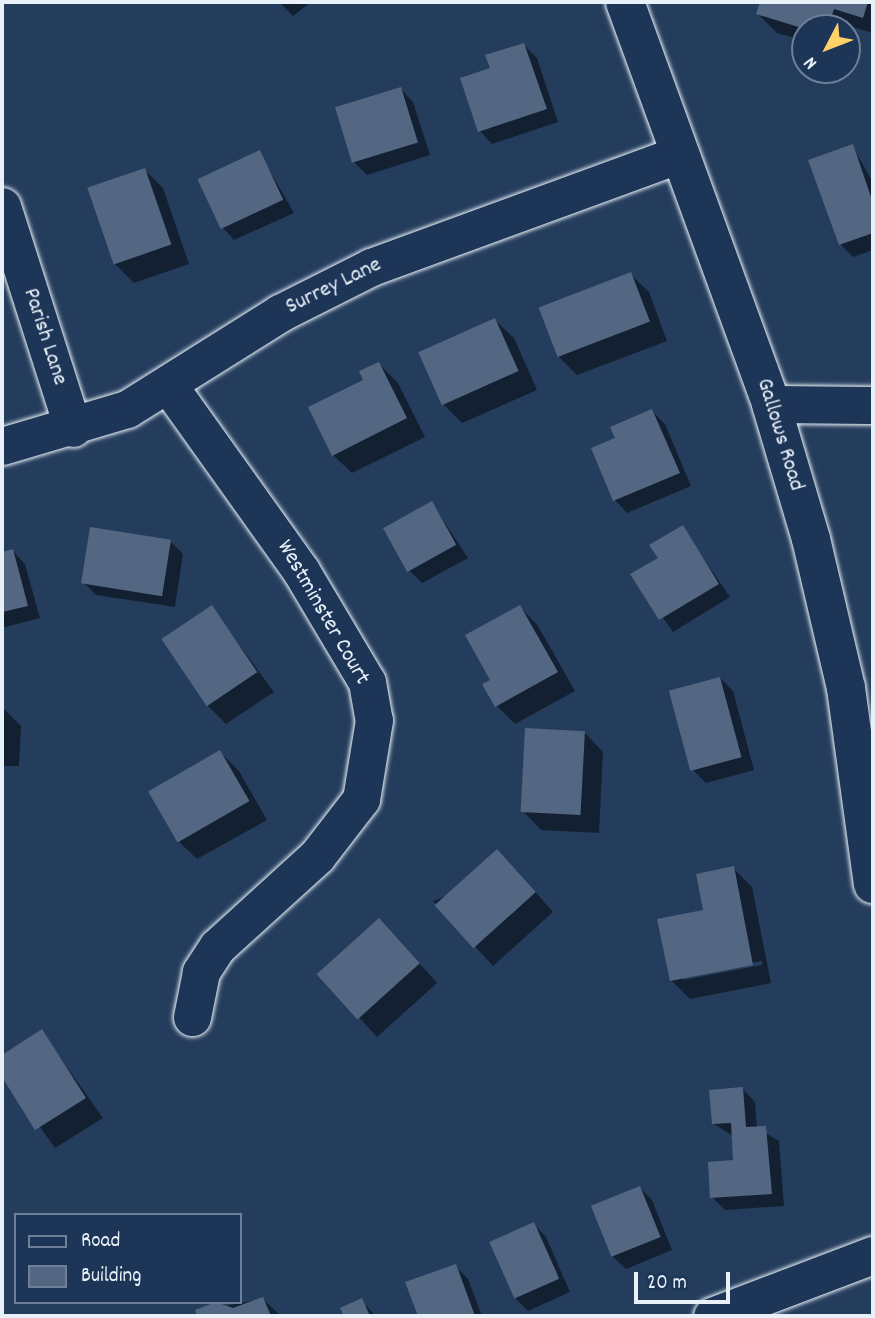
<!DOCTYPE html>
<style>
body{margin:0}
#map{position:relative;width:875px;height:1318px;overflow:hidden;background:#253d5d;font-family:Dekko,sans-serif}
div>[style]{position:absolute}
.shadow>*{inset:0;background:#0007}
.building>*{inset:0;background:#536782;transform-origin:0 0}
.roads{filter:drop-shadow(0 0 2px #e8f1f8) drop-shadow(0 0 2px #e8f1f8)}
.minor>*{height:37px;margin:-18.5px;padding:0 18.5px;transform-origin:18.5px;border-radius:18.5px;background:#1d3557}
.major>*{height:38px;margin:-19px;padding:0 19px;transform-origin:19px;border-radius:19px;background:#1d3557}
span{translate:-50% -50%;white-space:nowrap;text-align:center;line-height:1.15;-webkit-text-stroke:6px #1d3557;paint-order:stroke}
.street-label{font-size:23px;color:#e8f1f8}
.frame{position:absolute;inset:0;border:4px solid #e8f1f8;pointer-events:none}
.legend{position:absolute;left:14px;top:1213px;width:228px;height:91px;box-sizing:border-box;background:#1d3557;border:2px solid #6e8097;margin:0;padding:9px 12px;list-style:none;font-size:21px;color:#e8f1f8}
.legend li{display:flex;align-items:center;gap:14px;height:35px}
.legend b{width:35px;border:2px solid #6e8097}
.north{position:absolute;left:791px;top:14px;width:70px;height:70px;box-sizing:border-box;background:#1d3557;border:2px solid #6e8097;border-radius:50%;rotate:228deg;font-size:19px;font-weight:700;line-height:28px;text-align:center;color:#e8f1f8}
.north::after{content:'';display:block;margin:auto;width:24px;height:32px;background:#ffd166;clip-path:polygon(50% 0,100% 100%,50% 72%,0 100%)}
.scale{position:absolute;left:634px;top:1272px;width:96px;height:32px;box-sizing:border-box;border:4px solid #e8f1f8;border-top:0;padding-left:9px;font-size:21px;line-height:24px;white-space:nowrap;color:#e8f1f8;-webkit-text-stroke:5px #1d3557;paint-order:stroke}
</style>
<div id="map">
<div class="shadow">
<div style="clip-path:polygon(279px 2px,311px 2px,293px 16px)"></div>
<div style="clip-path:polygon(762px 2px,873px 2px,873px 33px,853px 27px,847px 46px,847px 28px,805px 28px,805px 41px,777px 33px,758px 14px)"></div>
<div style="clip-path:polygon(524px 45px,537px 58px,558px 122px,492px 144px,480px 131px,492px 70px)"></div>
<div style="clip-path:polygon(401px 89px,413px 102px,430px 155px,367px 175px,354px 162px)"></div>
<div style="clip-path:polygon(852px 146px,873px 182px,873px 250px,853px 257px,840px 244px)"></div>
<div style="clip-path:polygon(259px 152px,294px 213px,234px 240px,222px 227px,200px 179px)"></div>
<div style="clip-path:polygon(145px 170px,163px 188px,189px 264px,134px 283px,115px 264px)"></div>
<div style="clip-path:polygon(630px 274px,649px 292px,667px 341px,577px 375px,558px 356px)"></div>
<div style="clip-path:polygon(495px 320px,514px 338px,537px 390px,462px 423px,443px 404px)"></div>
<div style="clip-path:polygon(379px 364px,398px 383px,425px 437px,352px 473px,333px 455px)"></div>
<div style="clip-path:polygon(652px 411px,665px 424px,691px 486px,627px 513px,615px 500px,617px 439px)"></div>
<div style="clip-path:polygon(432px 503px,468px 558px,422px 583px,409px 570px)"></div>
<div style="clip-path:polygon(682px 527px,730px 597px,673px 632px,633px 575px,660px 558px)"></div>
<div style="clip-path:polygon(170px 541px,183px 554px,175px 607px,96px 595px,83px 582px)"></div>
<div style="clip-path:polygon(13px 551px,25px 564px,40px 618px,2px 628px,2px 553px)"></div>
<div style="clip-path:polygon(520px 607px,538px 626px,575px 691px,515px 724px,497px 706px,493px 680px)"></div>
<div style="clip-path:polygon(212px 608px,274px 692px,226px 724px,207px 705px)"></div>
<div style="clip-path:polygon(720px 678px,733px 691px,754px 770px,706px 783px,693px 770px)"></div>
<div style="clip-path:polygon(2px 682px,4px 709px,21px 726px,19px 766px,2px 766px)"></div>
<div style="clip-path:polygon(585px 733px,603px 752px,599px 833px,541px 830px,523px 811px)"></div>
<div style="clip-path:polygon(220px 752px,239px 771px,267px 820px,197px 859px,178px 841px)"></div>
<div style="clip-path:polygon(evenodd,733px 868px,752px 887px,771px 983px,690px 999px,671px 980px,733px 868px,762px 961px,762px 965px,683px 980px,683px 976px,762px 961px)"></div>
<div style="clip-path:polygon(516px 870px,553px 912px,493px 966px,433px 901px)"></div>
<div style="clip-path:polygon(398px 939px,437px 983px,377px 1037px,319px 974px)"></div>
<div style="clip-path:polygon(42px 1032px,103px 1118px,55px 1148px,2px 1074px,2px 1057px)"></div>
<div style="clip-path:polygon(743px 1089px,755px 1102px,757px 1128px,779px 1141px,784px 1206px,725px 1210px,712px 1197px,735px 1162px,733px 1136px,714px 1124px)"></div>
<div style="clip-path:polygon(640px 1188px,652px 1200px,672px 1250px,626px 1269px,613px 1257px)"></div>
<div style="clip-path:polygon(534px 1224px,546px 1237px,570px 1292px,528px 1311px,515px 1298px)"></div>
<div style="clip-path:polygon(455px 1266px,468px 1279px,482px 1316px,420px 1316px,408px 1283px)"></div>
<div style="clip-path:polygon(263px 1299px,281px 1316px,199px 1316px,197px 1311px)"></div>
<div style="clip-path:polygon(361px 1300px,376px 1316px,346px 1316px,343px 1308px)"></div>
</div>
<div class="building">
<div style="clip-path:polygon(760px 2px,868px 2px,863px 18px,834px 9px,828px 28px,805px 29px,756px 14px)"></div>
<div style="clip-path:polygon(524px 43px,547px 109px,478px 132px,460px 78px,490px 68px,485px 55px)"></div>
<div style="left:401px;top:87px;width:58px;height:69px;rotate:73deg"></div>
<div style="clip-path:polygon(853px 144px,873px 203px,873px 233px,839px 245px,808px 160px)"></div>
<div style="left:260px;top:150px;width:55px;height:69px;rotate:65deg"></div>
<div style="left:145px;top:168px;width:81px;height:61px;rotate:71deg"></div>
<div style="left:631px;top:272px;width:53px;height:99px;rotate:69deg"></div>
<div style="left:495px;top:318px;width:58px;height:84px;rotate:66deg"></div>
<div style="clip-path:polygon(379px 362px,407px 418px,332px 456px,308px 407px,363px 380px,359px 371px)"></div>
<div style="clip-path:polygon(652px 409px,680px 473px,613px 501px,591px 448px,615px 438px,610px 427px)"></div>
<div style="left:432px;top:501px;width:50px;height:56px;rotate:61deg"></div>
<div style="clip-path:polygon(683px 525px,719px 584px,659px 620px,630px 574px,658px 558px,649px 545px)"></div>
<div style="left:90px;top:527px;width:82px;height:57px;rotate:9deg"></div>
<div style="clip-path:polygon(13px 549px,28px 606px,2px 612px,2px 552px)"></div>
<div style="left:212px;top:605px;width:81px;height:61px;rotate:56deg"></div>
<div style="clip-path:polygon(520px 605px,558px 672px,495px 707px,482px 684px,490px 680px,465px 635px)"></div>
<div style="left:720px;top:677px;width:83px;height:53px;rotate:75deg"></div>
<div style="left:525px;top:728px;width:60px;height:84px;rotate:3deg"></div>
<div style="left:220px;top:750px;width:59px;height:83px;rotate:60deg"></div>
<div style="left:497px;top:849px;width:58px;height:84px;rotate:48deg"></div>
<div style="clip-path:polygon(734px 866px,753px 965px,670px 981px,657px 919px,703px 910px,696px 874px)"></div>
<div style="left:379px;top:918px;width:61px;height:84px;rotate:48deg"></div>
<div style="clip-path:polygon(42px 1029px,86px 1098px,35px 1130px,2px 1077px,2px 1055px)"></div>
<div style="clip-path:polygon(743px 1087px,746px 1127px,766px 1126px,772px 1194px,710px 1198px,708px 1162px,733px 1160px,731px 1123px,712px 1124px,709px 1090px)"></div>
<div style="left:640px;top:1186px;width:55px;height:53px;rotate:68deg"></div>
<div style="left:534px;top:1222px;width:62px;height:49px;rotate:66deg"></div>
<div style="clip-path:polygon(456px 1264px,475px 1316px,418px 1316px,405px 1282px)"></div>
<div style="clip-path:polygon(263px 1297px,271px 1316px,197px 1316px,195px 1310px,216px 1302px,233px 1308px)"></div>
<div style="clip-path:polygon(362px 1298px,370px 1316px,344px 1316px,340px 1308px)"></div>
</div>
<div class="roads">
<div class="minor">
<div style="left:2px;top:206px;width:233px;rotate:72.3deg"></div>
<div style="left:169px;top:386px;width:227px;rotate:54.5deg"></div>
<div style="left:301px;top:571px;width:129px;rotate:59.3deg"></div>
<div style="left:367px;top:682px;width:39px;rotate:80deg"></div>
<div style="left:374px;top:720px;width:80px;rotate:99.3deg"></div>
<div style="left:361px;top:799px;width:72px;rotate:127.7deg"></div>
<div style="left:317px;top:856px;width:135px;rotate:137.7deg"></div>
<div style="left:217px;top:947px;width:30px;rotate:123deg"></div>
<div style="left:201px;top:972px;width:46px;rotate:101.3deg"></div>
<div style="left:771px;top:404px;width:102px;rotate:0.6deg"></div>
<div style="left:2px;top:446px;width:130px;rotate:-16.5deg"></div>
<div style="left:127px;top:409px;width:181px;rotate:-32.1deg"></div>
<div style="left:280px;top:313px;width:102px;rotate:-26.8deg"></div>
<div style="left:371px;top:267px;width:329px;rotate:-20.1deg"></div>
<div style="left:712px;top:1316px;width:172px;rotate:-20.8deg"></div>
</div>
<div class="major">
<div style="left:625px;top:2px;width:428px;rotate:70deg"></div>
<div style="left:771px;top:404px;width:141px;rotate:73.5deg"></div>
<div style="left:811px;top:539px;width:153px;rotate:76.8deg"></div>
<div style="left:846px;top:688px;width:198px;rotate:82.2deg"></div>
</div>
</div>
<div class="street-label">
<span style="left:334px;top:287px;rotate:-26deg">Surrey Lane</span>
<span style="left:44px;top:337px;rotate:72deg">Parish Lane</span>
<span style="left:779px;top:435px;rotate:73deg">Gallows Road</span>
<span style="left:322px;top:613px;rotate:60deg">Westminster Court</span>
</div>
<div class="frame"></div>
<ul class="legend">
<li><b style="height:9px;background:#1d3557"></b>Road</li>
<li><b style="height:19px;background:#536782"></b>Building</li>
</ul>
<div class="north">N</div>
<div class="scale">20 m</div>
</div>
